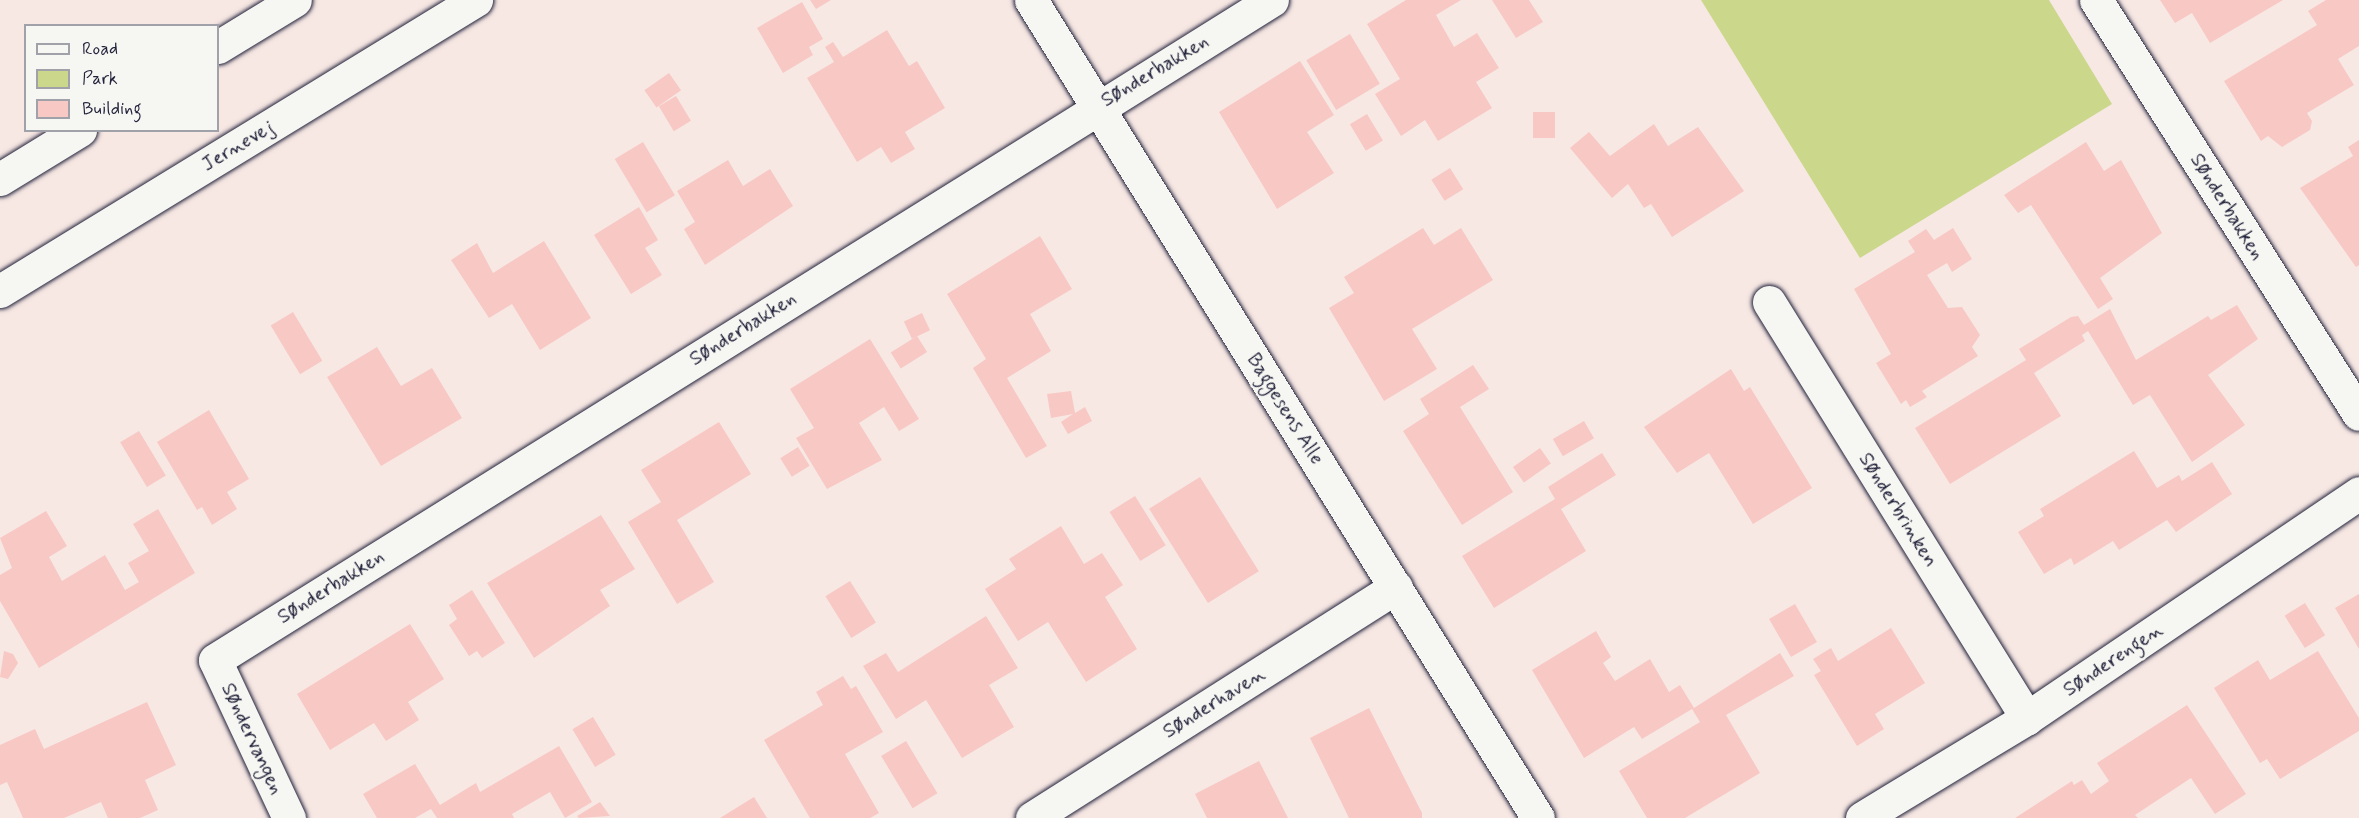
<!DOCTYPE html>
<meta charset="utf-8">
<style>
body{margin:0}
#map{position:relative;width:2359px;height:818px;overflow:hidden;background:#f7e8e4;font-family:Mynerve,sans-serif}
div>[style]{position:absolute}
.green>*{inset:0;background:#cbd78b}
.building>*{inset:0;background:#f8c8c4;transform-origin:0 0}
.roads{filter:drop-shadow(0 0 2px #22223b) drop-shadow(0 0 2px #22223b)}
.street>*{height:33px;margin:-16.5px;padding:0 16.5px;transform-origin:16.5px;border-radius:16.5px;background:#f6f6f2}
.secondary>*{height:33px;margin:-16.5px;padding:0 16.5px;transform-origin:16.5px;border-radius:16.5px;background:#f6f6f2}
span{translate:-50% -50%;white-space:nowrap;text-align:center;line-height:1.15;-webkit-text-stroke:5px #f6f6f2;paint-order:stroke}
.street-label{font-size:20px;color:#22223b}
.legend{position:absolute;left:24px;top:24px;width:195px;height:108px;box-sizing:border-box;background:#f6f6f2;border:2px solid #a1a1a9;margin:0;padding:8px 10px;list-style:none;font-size:18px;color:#22223b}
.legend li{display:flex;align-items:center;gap:12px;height:30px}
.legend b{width:30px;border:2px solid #a1a1a9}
</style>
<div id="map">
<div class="green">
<div style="clip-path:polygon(1701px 0,2049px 0,2112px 104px,1860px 258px)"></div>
</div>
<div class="building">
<div style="clip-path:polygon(810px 0,831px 0,816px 9px)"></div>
<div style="clip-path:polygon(1406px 0,1461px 0,1436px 15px,1454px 47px,1477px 33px,1499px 68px,1476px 82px,1492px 108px,1438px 141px,1425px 120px,1401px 136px,1375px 94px,1400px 79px,1367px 24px)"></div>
<div style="clip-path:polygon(1492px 0,1529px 0,1543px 22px,1516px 38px)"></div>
<div style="clip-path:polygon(2160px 0,2283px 0,2210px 43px,2192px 13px,2175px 23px)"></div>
<div style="clip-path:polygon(2326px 0,2359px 0,2359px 46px,2338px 59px,2354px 85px,2307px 113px,2312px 121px,2310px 130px,2282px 147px,2268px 136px,2261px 141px,2224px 81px,2317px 25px,2308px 11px)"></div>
<div style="clip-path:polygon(802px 2px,823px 39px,809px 47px,813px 55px,783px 73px,757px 28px)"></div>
<div style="clip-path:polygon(887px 30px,909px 66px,917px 61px,945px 108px,905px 132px,915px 149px,891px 163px,881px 147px,857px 162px,807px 78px,834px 62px,825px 47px,833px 42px,843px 57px)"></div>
<div style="left:1350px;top:34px;width:58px;height:51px;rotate:59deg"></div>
<div style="clip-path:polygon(1300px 61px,1334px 115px,1307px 132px,1334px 173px,1277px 209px,1219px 112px)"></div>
<div style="left:669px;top:73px;width:21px;height:30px;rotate:55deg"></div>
<div style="left:676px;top:96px;width:29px;height:20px;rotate:59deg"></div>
<div style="left:1533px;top:112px;width:22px;height:26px"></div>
<div style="left:1367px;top:114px;width:31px;height:20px;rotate:59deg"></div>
<div style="clip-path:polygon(1654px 124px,1668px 146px,1698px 127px,1744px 191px,1672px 237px,1651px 204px,1644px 208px,1628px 184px,1612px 198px,1570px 148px,1589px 132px,1610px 156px)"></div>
<div style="clip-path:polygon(2359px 140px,2359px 265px,2356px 267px,2300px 188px,2353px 156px,2348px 147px)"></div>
<div style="left:643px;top:142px;width:62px;height:33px;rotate:59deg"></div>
<div style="clip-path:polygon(2086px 142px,2104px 171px,2121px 160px,2162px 233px,2100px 278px,2113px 299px,2098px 309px,2031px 205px,2018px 213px,2004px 195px)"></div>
<div style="clip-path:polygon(728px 160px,743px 186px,770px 169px,793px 206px,705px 265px,684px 229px,695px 222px,677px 191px)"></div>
<div style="left:1450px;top:168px;width:25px;height:22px;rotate:58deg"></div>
<div style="clip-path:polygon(639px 207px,658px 240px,645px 248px,662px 275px,631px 294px,594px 235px)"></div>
<div style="clip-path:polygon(1423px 228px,1434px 245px,1461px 228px,1493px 280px,1412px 329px,1437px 369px,1384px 401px,1329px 308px,1354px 293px,1344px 277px)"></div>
<div style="clip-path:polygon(1953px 228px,1972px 259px,1952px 272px,1947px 263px,1927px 275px,1948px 308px,1962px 307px,1980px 335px,1972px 347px,1978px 356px,1922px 391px,1927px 397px,1910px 407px,1906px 400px,1901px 404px,1876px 363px,1891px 354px,1854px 289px,1915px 252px,1908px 241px,1926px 229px,1934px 240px)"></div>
<div style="clip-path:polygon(1040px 236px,1072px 289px,1030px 314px,1051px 351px,1007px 378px,1047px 446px,1026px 458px,973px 368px,986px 359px,947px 294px)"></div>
<div style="clip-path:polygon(544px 241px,591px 318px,540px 350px,512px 304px,489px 318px,451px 260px,477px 243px,493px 273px)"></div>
<div style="clip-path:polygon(2237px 305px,2258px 339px,2208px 375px,2245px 425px,2192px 462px,2150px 395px,2133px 405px,2088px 331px,2082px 335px,2085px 341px,2034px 373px,2061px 416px,1950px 484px,1915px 428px,2026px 360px,2019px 349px,2071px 317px,2078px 316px,2084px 325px,2110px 309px,2136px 360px,2208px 316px,2211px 320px)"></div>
<div style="left:293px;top:312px;width:57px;height:26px;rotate:59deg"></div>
<div style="left:922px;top:313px;width:19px;height:20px;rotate:65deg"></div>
<div style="left:917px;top:336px;width:19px;height:31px;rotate:58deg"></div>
<div style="clip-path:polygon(870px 339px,919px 419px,899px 431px,884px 407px,859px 423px,882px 460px,827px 489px,796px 438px,814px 428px,790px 389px)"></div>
<div style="clip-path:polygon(377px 347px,401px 386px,432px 368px,462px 418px,381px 466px,327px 377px)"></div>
<div style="clip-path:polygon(1473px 365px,1489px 389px,1460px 407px,1513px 492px,1462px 525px,1403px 431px,1429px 414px,1420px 399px)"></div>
<div style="clip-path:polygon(1731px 369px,1744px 391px,1750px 387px,1812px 488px,1753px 524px,1709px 453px,1677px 473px,1644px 427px)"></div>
<div style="clip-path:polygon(1071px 391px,1075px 413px,1085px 407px,1092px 421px,1068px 434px,1061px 422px,1073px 414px,1051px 418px,1047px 394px)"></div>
<div style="clip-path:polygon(209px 410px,249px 479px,227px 492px,237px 509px,212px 525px,202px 507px,197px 510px,157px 442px)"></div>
<div style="left:1584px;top:421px;width:20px;height:36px;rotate:60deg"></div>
<div style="clip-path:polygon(719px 422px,751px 474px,677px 520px,714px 582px,677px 604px,628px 522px,661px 502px,641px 470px)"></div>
<div style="left:139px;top:431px;width:52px;height:22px;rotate:59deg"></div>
<div style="left:798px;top:447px;width:22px;height:21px;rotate:58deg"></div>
<div style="left:1540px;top:448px;width:19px;height:33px;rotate:55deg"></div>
<div style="clip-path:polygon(2134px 451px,2157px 488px,2179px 475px,2182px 481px,2212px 462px,2232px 494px,2176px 532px,2167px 520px,2119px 550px,2113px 541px,2074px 565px,2071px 558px,2044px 574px,2018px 532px,2044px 516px,2040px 509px)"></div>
<div style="clip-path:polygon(1602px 453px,1616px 475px,1561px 509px,1586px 551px,1494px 608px,1462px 556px,1555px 499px,1548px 487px)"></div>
<div style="left:1200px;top:477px;width:111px;height:60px;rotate:58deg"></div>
<div style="left:1135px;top:496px;width:58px;height:30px;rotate:58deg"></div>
<div style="clip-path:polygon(158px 509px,195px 573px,39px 668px,0 601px,0 575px,12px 568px,0 538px,46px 511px,67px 546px,49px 557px,62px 581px,105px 555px,125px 590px,139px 582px,128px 563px,149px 551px,133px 524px)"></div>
<div style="clip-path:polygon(601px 515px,635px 569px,600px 590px,610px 606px,534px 658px,487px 583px)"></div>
<div style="clip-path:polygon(1061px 526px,1084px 564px,1102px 553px,1123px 585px,1105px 597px,1137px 649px,1086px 682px,1048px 622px,1018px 641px,985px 589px,1016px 569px,1009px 559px)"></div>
<div style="left:850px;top:581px;width:49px;height:29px;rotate:58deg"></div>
<div style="clip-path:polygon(472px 590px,505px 643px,482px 658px,477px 651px,469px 656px,449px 625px,457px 619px,449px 605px)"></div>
<div style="clip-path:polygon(2359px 594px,2359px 649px,2335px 608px)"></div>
<div style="left:2305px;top:603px;width:38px;height:24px;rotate:58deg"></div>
<div style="left:1795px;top:604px;width:44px;height:30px;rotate:60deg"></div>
<div style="clip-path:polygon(986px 616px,1018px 668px,989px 685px,1014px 727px,962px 758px,926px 700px,896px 719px,863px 666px,886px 653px,898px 672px)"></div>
<div style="clip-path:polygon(410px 624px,444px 679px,408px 702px,419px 720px,386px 741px,374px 723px,330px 750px,297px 694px)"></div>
<div style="clip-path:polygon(1891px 628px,1925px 683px,1875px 714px,1884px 729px,1857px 746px,1814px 675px,1821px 671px,1813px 659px,1831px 648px,1838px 661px)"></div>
<div style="clip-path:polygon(1596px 631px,1611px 657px,1603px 663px,1615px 681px,1650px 659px,1669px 692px,1680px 685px,1694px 708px,1780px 653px,1794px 676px,1726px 715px,1760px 773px,1685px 818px,1647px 818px,1619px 771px,1700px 722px,1692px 709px,1642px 739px,1634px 727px,1584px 758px,1532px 670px)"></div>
<div style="clip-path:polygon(4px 651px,13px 654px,18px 663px,8px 679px,0 677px)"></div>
<div style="clip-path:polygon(2318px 651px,2359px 718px,2359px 731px,2280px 779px,2267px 759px,2260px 763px,2214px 688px,2258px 660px,2270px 680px)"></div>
<div style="clip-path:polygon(843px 676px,851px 689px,856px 686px,883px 732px,845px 754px,879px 813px,870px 818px,810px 818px,764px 740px,823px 705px,816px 692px)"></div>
<div style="clip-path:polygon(147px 702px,176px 765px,145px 780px,158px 810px,140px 818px,108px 818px,101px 802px,64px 818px,23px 818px,7px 782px,0 785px,0 745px,35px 729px,44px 749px)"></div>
<div style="clip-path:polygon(2187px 705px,2246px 794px,2215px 814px,2191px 778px,2135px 815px,2138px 818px,2015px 818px,2072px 781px,2074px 785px,2082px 780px,2091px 794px,2109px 781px,2097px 763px)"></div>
<div style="clip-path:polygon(1369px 708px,1422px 813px,1422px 818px,1349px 818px,1310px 738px)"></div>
<div style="left:593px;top:717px;width:44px;height:24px;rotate:59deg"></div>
<div style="left:906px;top:741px;width:61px;height:29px;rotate:59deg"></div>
<div style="clip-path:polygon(559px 746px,592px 802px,565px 818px,550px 792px,512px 814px,514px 818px,437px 818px,431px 809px,415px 818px,377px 818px,363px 794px,415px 764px,440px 805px,476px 783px,480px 792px)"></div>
<div style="clip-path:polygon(1259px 761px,1288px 818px,1207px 818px,1195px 794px)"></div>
<div style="clip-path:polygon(754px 797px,767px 818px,720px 818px)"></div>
<div style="clip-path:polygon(600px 802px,610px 816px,579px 818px,577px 816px)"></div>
</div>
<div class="roads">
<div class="street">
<div style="left:1031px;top:0;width:962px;rotate:58.21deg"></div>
<div style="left:2096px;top:0;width:490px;rotate:57.6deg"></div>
<div style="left:1769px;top:302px;width:490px;rotate:58.2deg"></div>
<div style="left:289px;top:818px;width:174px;rotate:-115.1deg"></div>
<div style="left:215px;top:660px;width:1246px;rotate:-31.98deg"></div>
<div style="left:1032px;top:818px;width:431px;rotate:-32.4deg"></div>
<div style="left:1862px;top:818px;width:193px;rotate:-31.2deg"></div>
<div style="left:2027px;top:718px;width:401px;rotate:-34.1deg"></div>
</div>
<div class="secondary">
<div style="left:218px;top:47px;width:90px;rotate:-31.4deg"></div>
<div style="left:0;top:179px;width:94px;rotate:-31.5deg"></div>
<div style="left:0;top:291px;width:558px;rotate:-31.44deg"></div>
</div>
</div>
<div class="street-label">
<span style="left:1155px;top:71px;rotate:-31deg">Sønderbakken</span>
<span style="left:238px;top:146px;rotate:-31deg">Jernevej</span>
<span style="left:2227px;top:207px;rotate:58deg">Sønderbakken</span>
<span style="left:743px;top:329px;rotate:-32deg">Sønderbakken</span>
<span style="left:1285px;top:409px;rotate:58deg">Baggesens Alle</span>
<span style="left:1898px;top:510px;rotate:58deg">Sønderbrinken</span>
<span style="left:331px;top:587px;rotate:-32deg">Sønderbakken</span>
<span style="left:2113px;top:660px;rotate:-34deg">Sønderengen</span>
<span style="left:1214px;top:703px;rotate:-32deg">Sønderhaven</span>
<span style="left:252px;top:739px;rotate:65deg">Søndervangen</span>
</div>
<ul class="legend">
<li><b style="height:8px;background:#f6f6f2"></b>Road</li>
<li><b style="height:16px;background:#cbd78b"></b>Park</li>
<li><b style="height:16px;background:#f8c8c4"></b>Building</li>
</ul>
</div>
